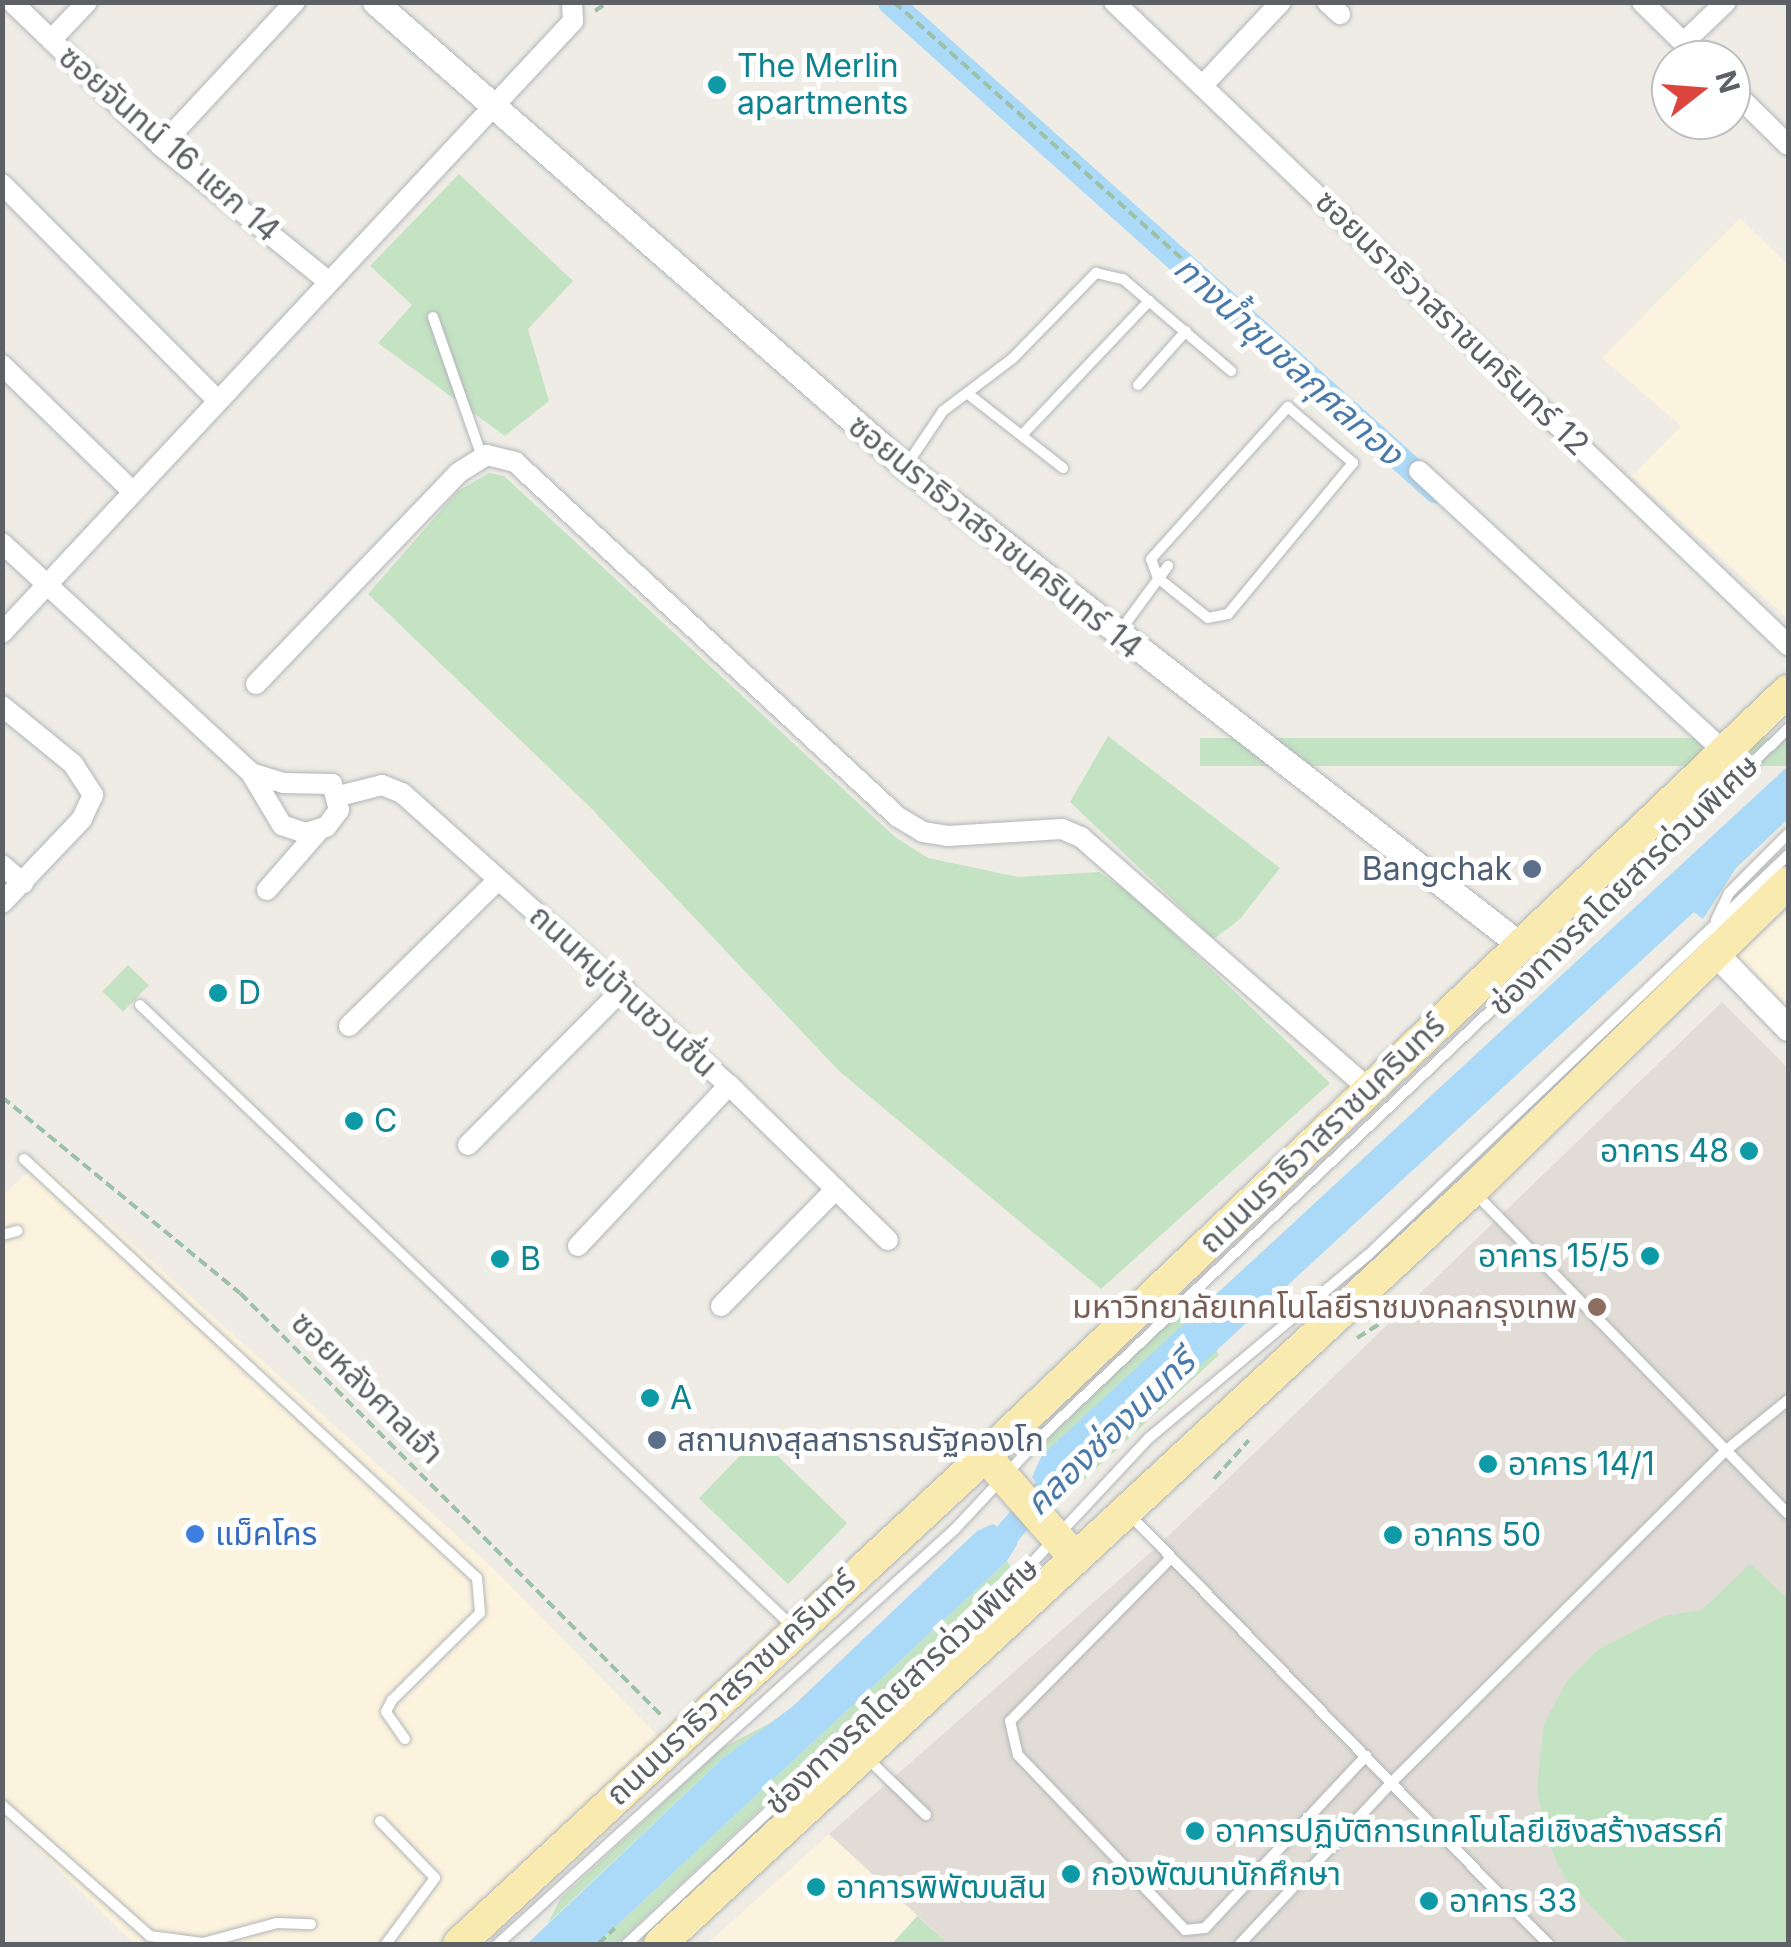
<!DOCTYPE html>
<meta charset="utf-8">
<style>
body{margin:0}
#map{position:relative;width:1791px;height:1947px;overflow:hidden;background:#eeece5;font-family:Inter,"Noto Sans Thai",sans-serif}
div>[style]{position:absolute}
.commercial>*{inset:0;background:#fbf3dd}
.education>*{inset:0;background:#e1ddd6}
.green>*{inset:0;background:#c4e3c3;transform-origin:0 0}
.water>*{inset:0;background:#abd9f8}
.canal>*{height:25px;margin:-12.5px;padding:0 12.5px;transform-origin:12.5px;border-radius:12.5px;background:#abd9f8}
.path>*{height:4px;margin-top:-2px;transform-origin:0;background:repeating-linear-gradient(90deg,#9cc1a6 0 10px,transparent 0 15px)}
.roads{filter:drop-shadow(0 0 2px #b2b5b9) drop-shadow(0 0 2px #b2b5b9)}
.service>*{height:10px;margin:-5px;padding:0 5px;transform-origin:5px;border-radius:5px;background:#fff}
.minor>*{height:20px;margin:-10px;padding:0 10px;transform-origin:10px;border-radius:10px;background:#fff}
.tertiary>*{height:25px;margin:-12.5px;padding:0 12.5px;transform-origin:12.5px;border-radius:12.5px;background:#fff}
.primary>*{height:32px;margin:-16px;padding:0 16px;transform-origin:16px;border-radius:16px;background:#f9ebaf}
.dots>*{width:28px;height:28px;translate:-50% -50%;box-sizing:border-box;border:5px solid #fff;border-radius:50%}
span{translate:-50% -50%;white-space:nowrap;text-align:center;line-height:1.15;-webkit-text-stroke:10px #fff;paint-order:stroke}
.culture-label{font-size:32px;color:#0d838f}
.left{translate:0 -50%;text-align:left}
.right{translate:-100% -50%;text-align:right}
.street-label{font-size:32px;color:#5d6064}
.service-label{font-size:32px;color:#4e5e75}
.education-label{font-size:32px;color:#785e54}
.shop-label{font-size:32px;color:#366cbe}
.water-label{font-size:35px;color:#497aa9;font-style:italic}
.frame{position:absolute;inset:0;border:5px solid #5d6064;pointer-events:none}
.north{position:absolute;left:1651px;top:40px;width:100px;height:100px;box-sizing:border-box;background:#fff;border:2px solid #bebfc1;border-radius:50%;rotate:73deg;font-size:28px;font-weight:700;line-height:40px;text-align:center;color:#5d6064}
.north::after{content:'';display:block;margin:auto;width:35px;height:45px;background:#dc453d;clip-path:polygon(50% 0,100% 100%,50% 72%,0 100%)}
</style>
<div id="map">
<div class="commercial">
<div style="clip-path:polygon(1740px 218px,1788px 265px,1788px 619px,1632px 476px,1681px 426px,1602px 358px)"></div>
<div style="clip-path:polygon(1788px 909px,1788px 1015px,1735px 959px)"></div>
<div style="clip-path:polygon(40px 1161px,495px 1570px,660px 1738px,439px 1944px,134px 1944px,3px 1815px,2px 1196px)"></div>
<div style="clip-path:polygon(829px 1834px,917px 1916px,892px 1944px,707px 1944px)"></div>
</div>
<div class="education">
<div style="clip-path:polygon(1722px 1002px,1788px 1068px,1788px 1944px,949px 1944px,829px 1834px,1159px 1545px)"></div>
</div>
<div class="green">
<div style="clip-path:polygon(459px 174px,573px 281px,528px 329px,549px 401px,505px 436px,378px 343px,412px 305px,370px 266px)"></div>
<div style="clip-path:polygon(489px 473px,504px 476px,895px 837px,928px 858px,1018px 877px,1099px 872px,1137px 898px,1330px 1083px,1101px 1289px,839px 1071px,589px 806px,368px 594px,458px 491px)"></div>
<div style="clip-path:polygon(1108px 736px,1280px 868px,1240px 919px,1214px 939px,1070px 802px)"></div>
<div style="left:1788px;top:738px;width:28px;height:588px;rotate:90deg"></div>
<div style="left:128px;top:965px;width:29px;height:37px;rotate:44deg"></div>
<div style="clip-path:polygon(1179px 1311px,1189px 1321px,1042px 1455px,1040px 1446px)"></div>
<div style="clip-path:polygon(1214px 1348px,1219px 1355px,1076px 1487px,1074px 1481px)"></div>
<div style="left:758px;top:1437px;width:124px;height:85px;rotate:44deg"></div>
<div style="clip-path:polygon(1007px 1561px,1011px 1567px,894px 1683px,617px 1944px,597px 1944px)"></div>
<div style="clip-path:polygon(1750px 1564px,1788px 1599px,1788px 1944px,1628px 1944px,1564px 1878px,1545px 1834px,1537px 1788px,1544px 1724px,1567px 1681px,1599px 1649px,1664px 1616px,1702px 1610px)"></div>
<div style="clip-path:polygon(772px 1722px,723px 1758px,548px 1923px,560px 1899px,722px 1748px)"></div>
<div style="clip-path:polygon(917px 1916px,949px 1944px,892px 1944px)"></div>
</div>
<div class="water">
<div style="clip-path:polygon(1788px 766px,1788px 819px,1736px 868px,1703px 919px,1694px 912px,1070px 1485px,1046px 1492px,1038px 1485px,1032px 1477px,1042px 1455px)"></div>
<div style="clip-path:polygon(993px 1524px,1018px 1543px,1007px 1561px,597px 1944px,527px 1944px,723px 1758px,792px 1707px,977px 1531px)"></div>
</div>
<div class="canal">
<div style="left:890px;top:2px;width:732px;rotate:41.84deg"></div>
<div style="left:987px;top:1556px;width:120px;rotate:-48.7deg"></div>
</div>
<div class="path">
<div style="left:894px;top:2px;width:681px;rotate:41.72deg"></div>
<div style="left:595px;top:11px;width:16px;rotate:-35deg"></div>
<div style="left:2px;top:1097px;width:308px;rotate:39.5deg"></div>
<div style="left:240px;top:1293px;width:598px;rotate:45.07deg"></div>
<div style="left:1357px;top:1338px;width:25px;rotate:-32deg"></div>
<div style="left:1214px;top:1479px;width:52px;rotate:-48.1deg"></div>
<div style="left:598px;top:1944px;width:23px;rotate:-43deg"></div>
</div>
<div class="roads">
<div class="service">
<div style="left:433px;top:317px;width:148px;rotate:70.7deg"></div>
<div style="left:1138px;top:385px;width:72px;rotate:-48.4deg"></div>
<div style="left:967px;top:393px;width:122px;rotate:38deg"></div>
<div style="left:1288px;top:407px;width:86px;rotate:40.7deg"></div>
<div style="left:1353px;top:463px;width:196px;rotate:129.6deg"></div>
<div style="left:1228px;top:614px;width:20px;rotate:169deg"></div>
<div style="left:1208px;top:618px;width:64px;rotate:-141.3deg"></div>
<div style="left:1158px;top:578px;width:20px;rotate:-110deg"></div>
<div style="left:1151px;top:559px;width:205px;rotate:-48deg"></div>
<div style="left:1022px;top:435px;width:185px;rotate:-46.5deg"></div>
<div style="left:906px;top:466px;width:66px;rotate:-56.1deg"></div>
<div style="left:943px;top:411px;width:88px;rotate:-37.1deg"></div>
<div style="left:1013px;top:358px;width:119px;rotate:-45.7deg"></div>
<div style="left:1096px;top:273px;width:28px;rotate:13deg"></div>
<div style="left:1123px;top:279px;width:142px;rotate:40.4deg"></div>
<div style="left:1120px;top:631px;width:81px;rotate:-53.6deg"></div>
<div style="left:1716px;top:920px;width:30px;rotate:-64deg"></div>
<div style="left:1729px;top:893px;width:83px;rotate:-45deg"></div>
<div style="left:140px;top:1005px;width:903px;rotate:43.61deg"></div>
<div style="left:24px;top:1159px;width:617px;rotate:42.77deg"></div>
<div style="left:477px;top:1578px;width:35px;rotate:85deg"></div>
<div style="left:480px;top:1613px;width:124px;rotate:135.3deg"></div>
<div style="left:392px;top:1700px;width:13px;rotate:117deg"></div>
<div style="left:386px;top:1712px;width:33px;rotate:55deg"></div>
<div style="left:1475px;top:1193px;width:448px;rotate:45.7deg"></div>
<div style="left:2px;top:1235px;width:16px;rotate:-15deg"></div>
<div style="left:1130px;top:1515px;width:599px;rotate:45.74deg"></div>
<div style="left:1171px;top:1558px;width:229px;rotate:134.6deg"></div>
<div style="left:1010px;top:1721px;width:35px;rotate:77deg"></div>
<div style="left:1018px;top:1755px;width:242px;rotate:46.3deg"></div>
<div style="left:1185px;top:1930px;width:20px;rotate:-6deg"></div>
<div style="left:1205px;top:1928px;width:236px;rotate:-46.9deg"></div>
<div style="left:867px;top:1758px;width:82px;rotate:44deg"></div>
<div style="left:2px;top:1805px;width:198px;rotate:41.5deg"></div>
<div style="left:150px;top:1936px;width:53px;rotate:7.5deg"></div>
<div style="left:203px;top:1943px;width:77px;rotate:-15.1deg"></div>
<div style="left:277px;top:1923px;width:34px;rotate:2deg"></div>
<div style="left:380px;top:1821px;width:79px;rotate:46deg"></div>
<div style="left:435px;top:1878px;width:82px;rotate:126.6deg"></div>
<div style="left:498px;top:1944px;width:617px;rotate:-42.24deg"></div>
<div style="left:955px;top:1529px;width:130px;rotate:-46.9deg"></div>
<div style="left:1044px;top:1434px;width:1025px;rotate:-43.46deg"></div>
<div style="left:627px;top:1944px;width:533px;rotate:-43.1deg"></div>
<div style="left:1016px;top:1580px;width:195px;rotate:-46.9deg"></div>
<div style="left:1149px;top:1438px;width:284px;rotate:-39.9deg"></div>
<div style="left:1367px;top:1256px;width:581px;rotate:-43.61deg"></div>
<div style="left:1240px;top:1944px;width:221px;rotate:-46.8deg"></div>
<div style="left:1391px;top:1783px;width:470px;rotate:-44.8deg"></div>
<div style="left:1724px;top:1452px;width:82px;rotate:-39.1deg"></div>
</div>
<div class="minor">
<div style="left:12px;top:2px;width:207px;rotate:44deg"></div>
<div style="left:161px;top:146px;width:215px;rotate:39deg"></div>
<div style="left:1114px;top:2px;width:932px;rotate:43.65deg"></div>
<div style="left:1327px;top:2px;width:18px;rotate:43deg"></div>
<div style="left:1642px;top:2px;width:83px;rotate:44.5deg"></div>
<div style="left:51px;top:40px;width:52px;rotate:-46.5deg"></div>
<div style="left:1683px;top:43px;width:59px;rotate:-43.6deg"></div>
<div style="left:1202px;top:86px;width:115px;rotate:-46.8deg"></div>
<div style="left:1731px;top:89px;width:80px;rotate:44.5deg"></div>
<div style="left:161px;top:146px;width:197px;rotate:-47.1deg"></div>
<div style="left:2px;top:184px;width:303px;rotate:45.1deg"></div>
<div style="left:2px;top:365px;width:182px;rotate:44.1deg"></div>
<div style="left:1419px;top:471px;width:414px;rotate:42.6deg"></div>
<div style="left:2px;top:543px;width:339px;rotate:42.7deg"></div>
<div style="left:251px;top:773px;width:34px;rotate:17deg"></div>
<div style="left:284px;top:783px;width:48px;rotate:1.2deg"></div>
<div style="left:332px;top:784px;width:27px;rotate:75deg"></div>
<div style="left:339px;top:810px;width:21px;rotate:127deg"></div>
<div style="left:326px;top:827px;width:22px;rotate:164deg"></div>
<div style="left:305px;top:833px;width:24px;rotate:-161deg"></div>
<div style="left:282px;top:825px;width:61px;rotate:-120.8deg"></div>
<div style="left:2px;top:633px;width:837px;rotate:-46.98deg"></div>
<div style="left:573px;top:21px;width:19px;rotate:-93deg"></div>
<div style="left:256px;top:684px;width:292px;rotate:-46.2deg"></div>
<div style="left:458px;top:473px;width:34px;rotate:-32deg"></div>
<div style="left:487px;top:455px;width:29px;rotate:14deg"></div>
<div style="left:515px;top:462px;width:522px;rotate:42.83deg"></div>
<div style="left:898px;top:817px;width:29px;rotate:31deg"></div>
<div style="left:923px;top:832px;width:25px;rotate:9deg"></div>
<div style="left:948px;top:836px;width:114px;rotate:-3.5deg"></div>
<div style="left:1062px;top:829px;width:21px;rotate:23deg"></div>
<div style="left:1081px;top:837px;width:383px;rotate:41.2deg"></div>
<div style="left:2px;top:706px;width:92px;rotate:39.2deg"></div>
<div style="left:73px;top:764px;width:37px;rotate:57deg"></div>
<div style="left:93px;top:795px;width:26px;rotate:115deg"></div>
<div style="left:82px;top:819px;width:116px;rotate:133.6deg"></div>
<div style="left:339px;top:796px;width:44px;rotate:-14.3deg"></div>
<div style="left:382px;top:785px;width:22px;rotate:22deg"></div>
<div style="left:402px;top:793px;width:438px;rotate:41.8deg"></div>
<div style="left:729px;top:1085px;width:222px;rotate:44.3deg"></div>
<div style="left:2px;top:865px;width:28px;rotate:41deg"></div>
<div style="left:267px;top:890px;width:82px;rotate:-48.9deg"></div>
<div style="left:349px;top:1026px;width:207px;rotate:-44.4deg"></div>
<div style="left:468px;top:1145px;width:221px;rotate:-45.2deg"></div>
<div style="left:578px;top:1246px;width:221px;rotate:-46.8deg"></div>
<div style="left:721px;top:1306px;width:164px;rotate:-45.5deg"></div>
</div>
<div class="tertiary">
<div style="left:375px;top:2px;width:706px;rotate:41.21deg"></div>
<div style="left:906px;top:467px;width:777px;rotate:37.89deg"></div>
<div style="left:1714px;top:952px;width:106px;rotate:45.8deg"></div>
</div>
<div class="primary">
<div style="left:985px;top:1456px;width:137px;rotate:48.5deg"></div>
<div style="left:459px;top:1944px;width:718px;rotate:-42.85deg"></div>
<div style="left:985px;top:1456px;width:1109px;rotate:-43.61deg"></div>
<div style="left:660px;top:1944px;width:1108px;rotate:-42.88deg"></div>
<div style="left:1472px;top:1190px;width:441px;rotate:-44.2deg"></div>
</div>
</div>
<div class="dots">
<div style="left:717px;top:85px;background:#0f9aa8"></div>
<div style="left:1532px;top:869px;background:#5c6f8a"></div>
<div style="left:218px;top:993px;background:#0f9aa8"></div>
<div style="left:354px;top:1121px;background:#0f9aa8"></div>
<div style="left:1749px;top:1151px;background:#0f9aa8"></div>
<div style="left:1650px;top:1256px;background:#0f9aa8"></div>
<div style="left:500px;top:1259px;background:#0f9aa8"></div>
<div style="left:1597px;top:1307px;background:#8d6e63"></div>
<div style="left:650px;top:1398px;background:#0f9aa8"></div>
<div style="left:657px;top:1440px;background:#5c6f8a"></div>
<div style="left:1488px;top:1464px;background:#0f9aa8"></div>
<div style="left:195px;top:1534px;background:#3f7fe0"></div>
<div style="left:1393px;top:1535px;background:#0f9aa8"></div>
<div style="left:1195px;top:1831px;background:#0f9aa8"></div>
<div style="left:1071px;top:1874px;background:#0f9aa8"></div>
<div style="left:816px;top:1887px;background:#0f9aa8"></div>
<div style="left:1429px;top:1901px;background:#0f9aa8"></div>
</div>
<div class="culture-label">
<span class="left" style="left:737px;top:85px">The Merlin<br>apartments</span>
<span class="left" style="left:238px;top:993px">D</span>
<span class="left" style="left:374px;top:1121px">C</span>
<span class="right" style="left:1729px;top:1151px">อาคาร 48</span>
<span class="right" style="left:1630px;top:1256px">อาคาร 15/5</span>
<span class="left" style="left:520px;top:1259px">B</span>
<span class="left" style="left:670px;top:1398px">A</span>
<span class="left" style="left:1508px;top:1464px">อาคาร 14/1</span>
<span class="left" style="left:1413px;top:1535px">อาคาร 50</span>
<span class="left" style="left:1215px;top:1831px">อาคารปฏิบัติการเทคโนโลยีเชิงสร้างสรรค์</span>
<span class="left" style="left:1091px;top:1874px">กองพัฒนานักศึกษา</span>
<span class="left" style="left:836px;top:1887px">อาคารพิพัฒนสิน</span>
<span class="left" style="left:1449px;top:1901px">อาคาร 33</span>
</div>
<div class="street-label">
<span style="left:169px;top:144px;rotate:41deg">ซอยจันทน์ 16 แยก 14</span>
<span style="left:1452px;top:323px;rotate:44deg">ซอยนราธิวาสราชนครินทร์ 12</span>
<span style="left:995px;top:537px;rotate:39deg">ซอยนราธิวาสราชนครินทร์ 14</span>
<span style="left:1624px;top:885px;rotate:-44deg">ช่องทางรถโดยสารด่วนพิเศษ</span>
<span style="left:623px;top:991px;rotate:42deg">ถนนหมู่บ้านชวนชื่น</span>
<span style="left:1322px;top:1134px;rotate:-44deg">ถนนนราธิวาสราชนครินทร์</span>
<span style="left:367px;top:1388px;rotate:45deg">ซอยหลังศาลเจ้า</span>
<span style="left:902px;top:1686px;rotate:-43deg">ช่องทางรถโดยสารด่วนพิเศษ</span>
<span style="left:731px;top:1688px;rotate:-43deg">ถนนนราธิวาสราชนครินทร์</span>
</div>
<div class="service-label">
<span class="right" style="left:1512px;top:869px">Bangchak</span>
<span class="left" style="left:677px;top:1440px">สถานกงสุลสาธารณรัฐคองโก</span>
</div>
<div class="education-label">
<span class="right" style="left:1577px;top:1307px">มหาวิทยาลัยเทคโนโลยีราชมงคลกรุงเทพ</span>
</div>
<div class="shop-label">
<span class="left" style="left:215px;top:1534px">แม็คโคร</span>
</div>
<div class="water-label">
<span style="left:1289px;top:360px;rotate:42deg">ทางน้ำชุมชลกุศลทอง</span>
<span style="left:1109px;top:1432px;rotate:-44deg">คลองช่องนนทรี</span>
</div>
<div class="frame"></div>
<div class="north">N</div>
</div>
